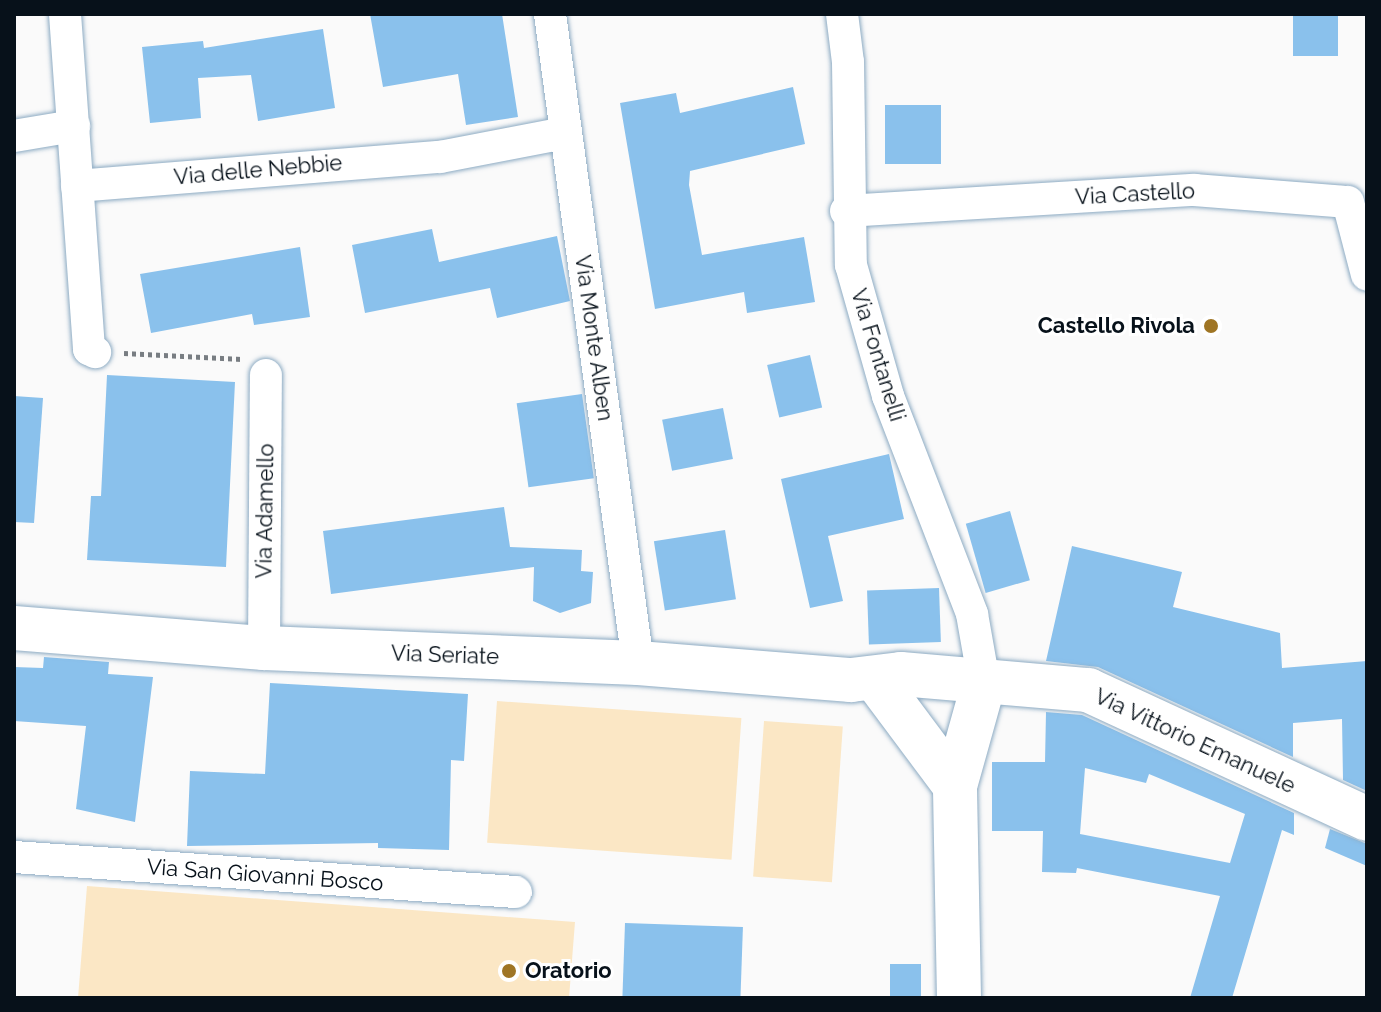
<!DOCTYPE html>
<style>
body{margin:0}
#map{position:relative;width:1381px;height:1012px;overflow:hidden;background:#fafafa;font-family:Raleway,sans-serif}
div>[style]{position:absolute}
.green>*{inset:0;background:#fbe7c5;transform-origin:0 0}
.building>*{inset:0;background:#8ac1ec;transform-origin:0 0}
.path>*{height:5px;margin-top:-2.5px;transform-origin:0;background:repeating-linear-gradient(90deg,#787d82 0 4px,transparent 0 8px)}
.roads{filter:drop-shadow(0 0 2px #8dabc3) drop-shadow(0 0 2px #8dabc3)}
.street>*{height:32px;margin:-16px;padding:0 16px;transform-origin:16px;border-radius:16px;background:#fff}
.secondary>*{height:44px;margin:-22px;padding:0 22px;transform-origin:22px;border-radius:22px;background:#fff}
.dots>*{width:22px;height:22px;translate:-50% -50%;box-sizing:border-box;border:4px solid #fff;border-radius:50%}
span{translate:-50% -50%;white-space:nowrap;text-align:center;line-height:1.15;-webkit-text-stroke:6px #fff;paint-order:stroke}
.street-label{font-size:22px;color:#07111a}
.poi-label{font-size:22px;color:#07111a;font-weight:700}
.right{translate:-100% -50%;text-align:right}
.left{translate:0 -50%;text-align:left}
.frame{position:absolute;inset:0;border:16px solid #07111a;pointer-events:none}
</style>
<div id="map">
<div class="green">
<div style="left:497px;top:701px;width:245px;height:142px;rotate:4deg"></div>
<div style="left:764px;top:721px;width:79px;height:156px;rotate:4deg"></div>
<div style="clip-path:polygon(87px 886px,575px 922px,569px 998px,78px 998px)"></div>
</div>
<div class="building">
<div style="clip-path:polygon(370px 14px,502px 14px,518px 117px,466px 125px,458px 74px,383px 87px)"></div>
<div style="left:1293px;top:14px;width:45px;height:42px"></div>
<div style="clip-path:polygon(323px 29px,335px 108px,258px 121px,251px 75px,198px 78px,201px 118px,150px 123px,142px 47px,203px 41px,204px 48px)"></div>
<div style="clip-path:polygon(793px 87px,805px 144px,690px 171px,689px 185px,702px 255px,804px 237px,815px 302px,747px 313px,744px 292px,655px 309px,620px 103px,676px 93px,680px 113px)"></div>
<div style="left:885px;top:105px;width:56px;height:59px"></div>
<div style="clip-path:polygon(432px 229px,439px 262px,557px 236px,570px 301px,497px 318px,490px 288px,365px 313px,352px 245px)"></div>
<div style="clip-path:polygon(300px 247px,310px 317px,254px 325px,252px 314px,151px 333px,140px 274px)"></div>
<div style="left:810px;top:355px;width:54px;height:44px;rotate:77deg"></div>
<div style="clip-path:polygon(107px 375px,235px 382px,226px 567px,87px 560px,91px 496px,101px 496px)"></div>
<div style="left:582px;top:394px;width:85px;height:66px;rotate:82deg"></div>
<div style="clip-path:polygon(14px 396px,43px 398px,34px 523px,14px 522px)"></div>
<div style="left:723px;top:408px;width:52px;height:62px;rotate:79deg"></div>
<div style="clip-path:polygon(889px 454px,904px 519px,828px 536px,843px 601px,810px 608px,781px 479px)"></div>
<div style="clip-path:polygon(504px 507px,510px 547px,582px 550px,581px 571px,593px 572px,591px 603px,560px 613px,533px 601px,534px 567px,331px 594px,323px 531px)"></div>
<div style="left:1010px;top:511px;width:72px;height:46px;rotate:74deg"></div>
<div style="left:725px;top:530px;width:70px;height:72px;rotate:81deg"></div>
<div style="clip-path:polygon(1072px 546px,1182px 572px,1173px 607px,1280px 633px,1282px 668px,1367px 661px,1367px 791px,1343px 780px,1342px 719px,1293px 723px,1293px 757px,1098px 667px,1046px 661px)"></div>
<div style="left:939px;top:588px;width:54px;height:72px;rotate:88deg"></div>
<div style="clip-path:polygon(44px 657px,109px 662px,108px 674px,153px 677px,135px 822px,76px 809px,86px 726px,14px 721px,14px 667px,43px 668px)"></div>
<div style="clip-path:polygon(270px 683px,468px 694px,464px 761px,451px 760px,449px 850px,378px 848px,378px 843px,187px 846px,190px 771px,265px 774px)"></div>
<div style="clip-path:polygon(evenodd,1046px 712px,1082px 715px,1294px 813px,1294px 835px,1282px 830px,1232px 998px,1190px 998px,1220px 896px,1077px 868px,1076px 873px,1042px 872px,1043px 831px,992px 831px,992px 762px,1045px 762px,1046px 712px,1085px 768px,1146px 783px,1149px 774px,1245px 814px,1230px 863px,1080px 834px,1085px 768px)"></div>
<div style="clip-path:polygon(1330px 829px,1367px 844px,1367px 866px,1325px 848px)"></div>
<div style="left:625px;top:923px;width:118px;height:75px;rotate:2deg"></div>
<div style="left:890px;top:964px;width:31px;height:34px"></div>
</div>
<div class="path">
<div style="left:124px;top:353px;width:118px;rotate:2.9deg"></div>
</div>
<div class="roads">
<div class="street">
<div style="left:65px;top:14px;width:336px;rotate:85.9deg"></div>
<div style="left:89px;top:349px;width:7px;rotate:27deg"></div>
<div style="left:550px;top:14px;width:655px;rotate:82.28deg"></div>
<div style="left:842px;top:14px;width:48px;rotate:82.9deg"></div>
<div style="left:848px;top:62px;width:203px;rotate:89.2deg"></div>
<div style="left:851px;top:265px;width:136px;rotate:74.2deg"></div>
<div style="left:888px;top:396px;width:234px;rotate:68.9deg"></div>
<div style="left:972px;top:614px;width:69px;rotate:80deg"></div>
<div style="left:14px;top:136px;width:61px;rotate:-9.5deg"></div>
<div style="left:77px;top:186px;width:364px;rotate:-4.6deg"></div>
<div style="left:440px;top:157px;width:127px;rotate:-10.9deg"></div>
<div style="left:846px;top:211px;width:349px;rotate:-3.5deg"></div>
<div style="left:1194px;top:190px;width:154px;rotate:4.5deg"></div>
<div style="left:1348px;top:202px;width:75px;rotate:75.4deg"></div>
<div style="left:264px;top:648px;width:273px;rotate:-89.6deg"></div>
<div style="left:14px;top:857px;width:503px;rotate:3.99deg"></div>
</div>
<div class="secondary">
<div style="left:14px;top:628px;width:251px;rotate:4.6deg"></div>
<div style="left:264px;top:648px;width:374px;rotate:2.3deg"></div>
<div style="left:638px;top:663px;width:214px;rotate:4.6deg"></div>
<div style="left:851px;top:680px;width:50px;rotate:-6.8deg"></div>
<div style="left:901px;top:674px;width:188px;rotate:4.9deg"></div>
<div style="left:1088px;top:690px;width:307px;rotate:24.8deg"></div>
<div style="left:876px;top:680px;width:132px;rotate:53.3deg"></div>
<div style="left:959px;top:998px;width:212px;rotate:-91.1deg"></div>
<div style="left:955px;top:786px;width:108px;rotate:-74.4deg"></div>
</div>
</div>
<div class="dots">
<div style="left:1211px;top:326px;background:#9f7524"></div>
<div style="left:509px;top:971px;background:#9f7524"></div>
</div>
<div class="street-label">
<span style="left:258px;top:170px;rotate:-5deg">Via delle Nebbie</span>
<span style="left:1135px;top:194px;rotate:-3deg">Via Castello</span>
<span style="left:594px;top:338px;rotate:82deg">Via Monte Alben</span>
<span style="left:878px;top:355px;rotate:73deg">Via Fontanelli</span>
<span style="left:265px;top:511px;rotate:-89deg">Via Adamello</span>
<span style="left:445px;top:655px;rotate:2deg">Via Seriate</span>
<span style="left:1195px;top:741px;rotate:25deg">Via Vittorio Emanuele</span>
<span style="left:265px;top:875px;rotate:4deg">Via San Giovanni Bosco</span>
</div>
<div class="poi-label">
<span class="right" style="left:1195px;top:326px">Castello Rivola</span>
<span class="left" style="left:525px;top:971px">Oratorio</span>
</div>
<div class="frame"></div>
</div>
